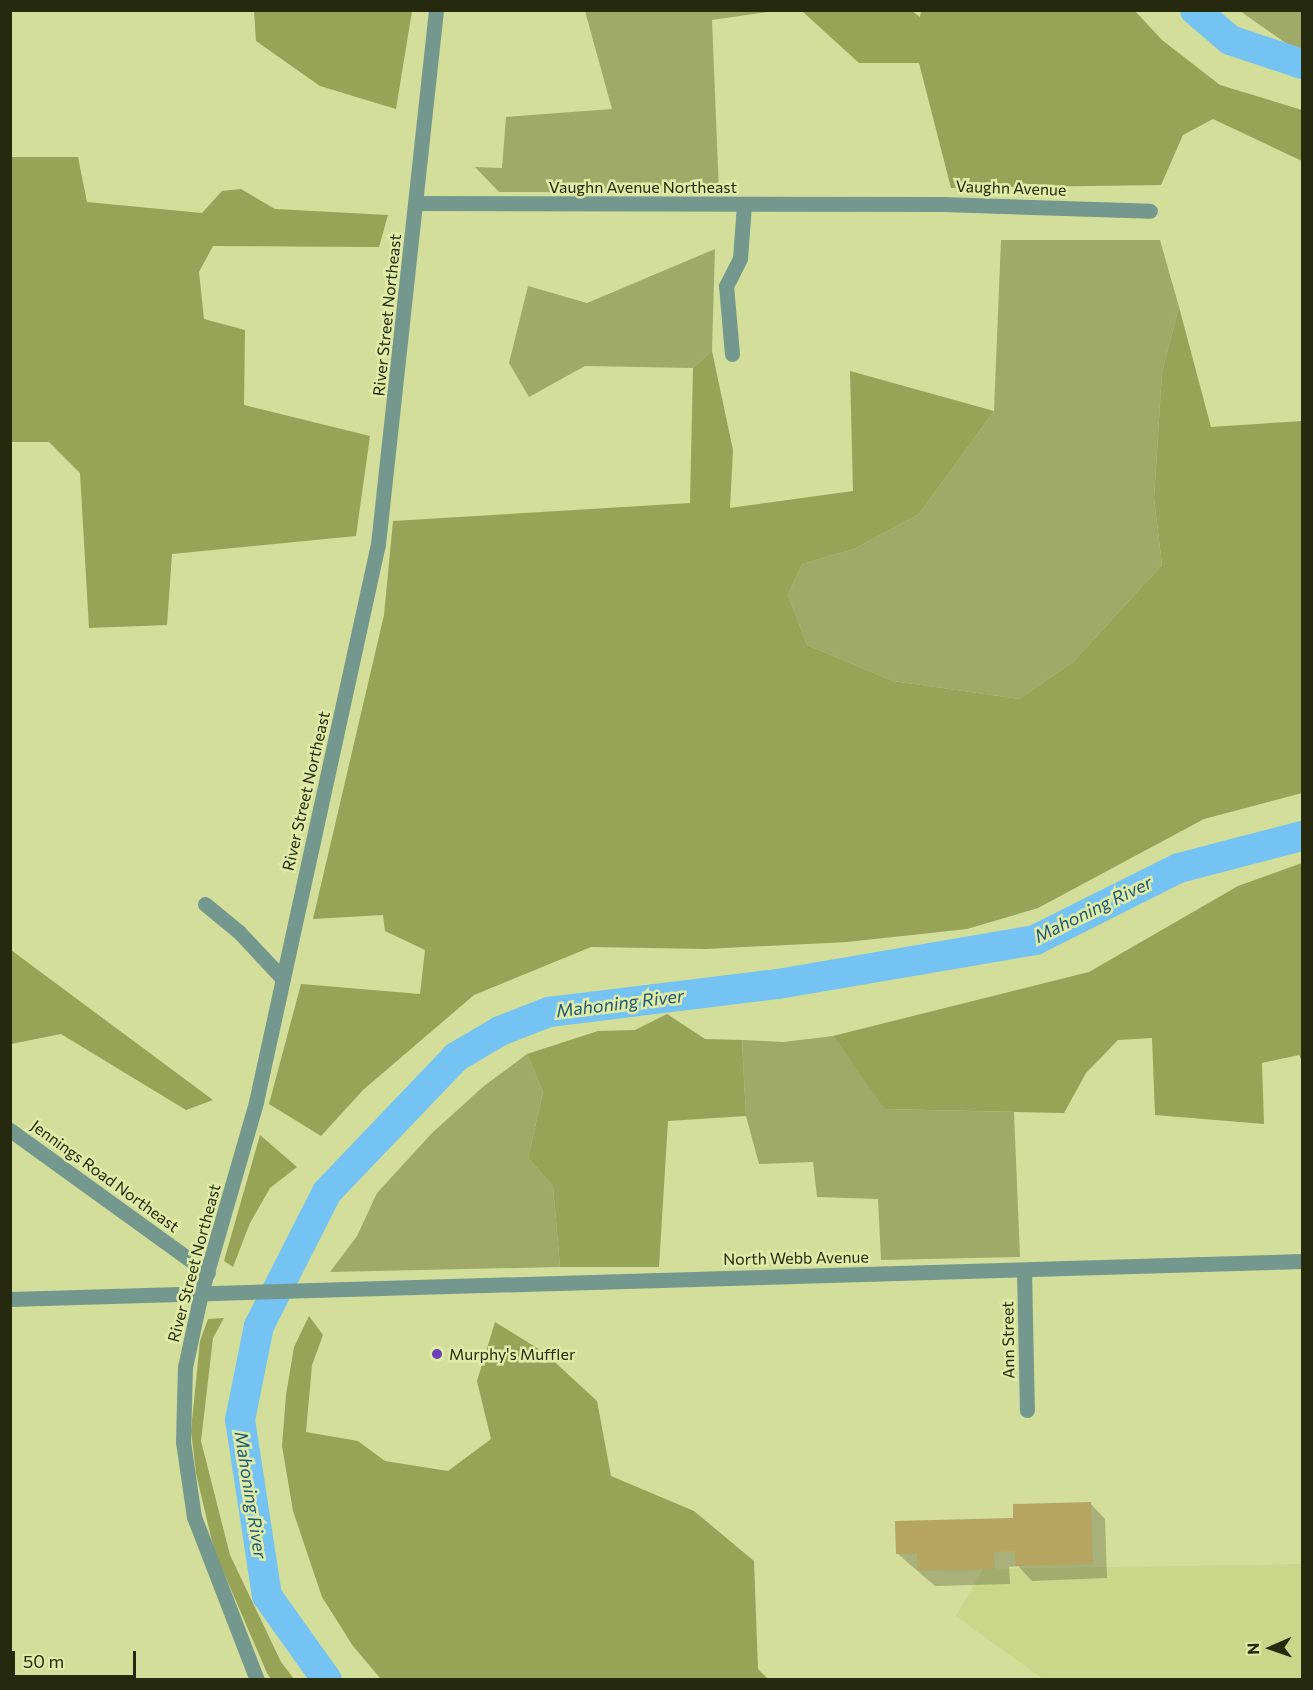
<!DOCTYPE html>
<style>
body{margin:0}
#map{position:relative;width:1313px;height:1690px;overflow:hidden;background:#d2de99;font-family:Commissioner,sans-serif}
div>[style]{position:absolute}
.built>*{inset:0;background:#cad78a}
.green>*{inset:0;background:#9faa69}
.forest>*{inset:0;background:#97a357}
.shadow>*{inset:0;background:#0003}
.river>*{height:30px;margin:-15px;padding:0 15px;transform-origin:15px;border-radius:15px;background:#75c3f2}
.building>*{inset:0;background:#b5a561}
.minor>*{height:15px;margin:-7.5px;padding:0 7.5px;transform-origin:7.5px;border-radius:7.5px;background:#75988e}
.dots>*{width:16px;height:16px;translate:-50% -50%;box-sizing:border-box;border:3px solid #dfeba6;border-radius:50%}
span{translate:-50% -50%;white-space:nowrap;text-align:center;line-height:1.15;-webkit-text-stroke:5px #dfeba6;paint-order:stroke}
.street-label{font-size:16px;color:#25290e}
.poi-label{font-size:16px;color:#25290e}
.left{translate:0 -50%;text-align:left}
.water-label{font-size:18px;color:#1d5878;font-style:italic}
.frame{position:absolute;inset:0;border:12px solid #25290e;pointer-events:none}
.north{position:absolute;left:1241px;top:1618px;width:60px;height:60px;-webkit-text-stroke:4px #dfeba6;paint-order:stroke;rotate:268deg;font-size:16px;font-weight:700;line-height:24px;text-align:center;color:#25290e}
.north::after{content:'';display:block;margin:auto;width:21px;height:27px;background:#25290e;clip-path:polygon(50% 0,100% 100%,50% 72%,0 100%)}
.scale{position:absolute;left:12px;top:1651px;width:124px;height:27px;box-sizing:border-box;border:3px solid #25290e;border-top:0;padding-left:8px;font-size:18px;line-height:21px;white-space:nowrap;color:#25290e;-webkit-text-stroke:4px #dfeba6;paint-order:stroke}
</style>
<div id="map">
<div class="built">
<div style="clip-path:polygon(1302px 1564px,1302px 1679px,1043px 1679px,956px 1616px,983px 1569px)"></div>
</div>
<div class="green">
<div style="clip-path:polygon(585px 11px,775px 11px,712px 20px,719px 192px,499px 192px,475px 167px,502px 168px,506px 117px,612px 109px)"></div>
<div style="clip-path:polygon(1240px 11px,1302px 11px,1302px 50px,1290px 46px)"></div>
<div style="clip-path:polygon(1001px 240px,1160px 240px,1179px 307px,1162px 372px,1154px 498px,1162px 565px,1073px 662px,1019px 699px,893px 681px,807px 645px,788px 595px,802px 564px,854px 549px,919px 514px,994px 411px)"></div>
<div style="clip-path:polygon(715px 249px,712px 351px,693px 368px,585px 366px,529px 397px,509px 363px,528px 286px,587px 303px)"></div>
<div style="clip-path:polygon(833px 1036px,886px 1109px,1014px 1112px,1020px 1257px,881px 1260px,878px 1199px,817px 1197px,813px 1162px,759px 1164px,746px 1116px,742px 1040px,783px 1042px)"></div>
<div style="clip-path:polygon(527px 1054px,543px 1092px,528px 1158px,553px 1186px,560px 1267px,330px 1272px,357px 1236px,377px 1193px,432px 1133px,484px 1086px)"></div>
</div>
<div class="forest">
<div style="clip-path:polygon(254px 11px,412px 11px,396px 109px,320px 86px,256px 41px)"></div>
<div style="clip-path:polygon(921px 11px,1135px 11px,1162px 40px,1220px 85px,1302px 110px,1302px 161px,1213px 119px,1183px 135px,1161px 185px,951px 188px,919px 63px,859px 63px,802px 11px,912px 11px,920px 17px)"></div>
<div style="clip-path:polygon(11px 157px,78px 157px,87px 202px,202px 213px,222px 191px,241px 189px,275px 209px,388px 215px,379px 247px,213px 246px,199px 272px,204px 319px,245px 330px,244px 405px,370px 436px,356px 536px,172px 554px,167px 625px,89px 628px,80px 473px,49px 442px,11px 442px)"></div>
<div style="clip-path:polygon(1179px 307px,1211px 427px,1302px 421px,1302px 793px,1204px 819px,1038px 908px,967px 929px,847px 942px,706px 949px,591px 947px,474px 995px,363px 1090px,321px 1136px,269px 1104px,301px 984px,420px 994px,425px 950px,385px 931px,383px 915px,313px 919px,384px 615px,393px 521px,690px 503px,693px 368px,712px 351px,733px 450px,730px 508px,853px 491px,850px 371px,994px 411px,919px 514px,854px 549px,802px 564px,788px 595px,807px 645px,893px 681px,1019px 699px,1073px 662px,1162px 565px,1154px 498px,1162px 372px)"></div>
<div style="clip-path:polygon(1302px 863px,1302px 1061px,1299px 1055px,1262px 1063px,1264px 1124px,1155px 1115px,1152px 1038px,1118px 1040px,1086px 1073px,1064px 1113px,885px 1109px,833px 1036px,1089px 972px,1238px 886px)"></div>
<div style="clip-path:polygon(10px 950px,11px 950px,213px 1100px,186px 1110px,61px 1034px,11px 1044px)"></div>
<div style="clip-path:polygon(667px 1014px,705px 1039px,742px 1040px,746px 1116px,668px 1121px,659px 1267px,560px 1267px,553px 1186px,528px 1158px,543px 1092px,527px 1054px,598px 1031px,635px 1030px)"></div>
<div style="clip-path:polygon(260px 1135px,297px 1167px,270px 1188px,250px 1223px,233px 1267px,224px 1261px)"></div>
<div style="clip-path:polygon(309px 1316px,323px 1335px,312px 1365px,306px 1432px,358px 1441px,385px 1461px,448px 1471px,491px 1439px,477px 1381px,495px 1322px,545px 1353px,597px 1401px,611px 1476px,694px 1511px,754px 1561px,758px 1669px,768px 1679px,381px 1679px,353px 1646px,322px 1597px,293px 1511px,282px 1446px,286px 1395px,294px 1347px)"></div>
<div style="clip-path:polygon(224px 1318px,213px 1338px,201px 1441px,230px 1555px,281px 1662px,294px 1679px,271px 1679px,267px 1673px,214px 1550px,196px 1473px,191px 1431px,200px 1341px,208px 1319px)"></div>
</div>
<div class="shadow">
<div style="clip-path:polygon(1090px 1503px,1105px 1519px,1107px 1578px,1032px 1581px,1018px 1566px,1009px 1567px,1010px 1584px,935px 1586px,898px 1554px,1015px 1520px)"></div>
</div>
<div class="river">
<div style="left:1195px;top:10px;width:46px;rotate:40.6deg"></div>
<div style="left:1230px;top:40px;width:76px;rotate:18.4deg"></div>
<div style="left:327px;top:1680px;width:103px;rotate:-125.5deg"></div>
<div style="left:267px;top:1596px;width:178px;rotate:-98.7deg"></div>
<div style="left:240px;top:1420px;width:96px;rotate:-78.6deg"></div>
<div style="left:259px;top:1326px;width:150px;rotate:-63.1deg"></div>
<div style="left:327px;top:1192px;width:187px;rotate:-46.3deg"></div>
<div style="left:456px;top:1057px;width:51px;rotate:-30.6deg"></div>
<div style="left:500px;top:1031px;width:53px;rotate:-21.2deg"></div>
<div style="left:549px;top:1012px;width:231px;rotate:-7deg"></div>
<div style="left:778px;top:984px;width:261px;rotate:-9.7deg"></div>
<div style="left:1035px;top:940px;width:161px;rotate:-26.6deg"></div>
<div style="left:1179px;top:868px;width:127px;rotate:-14.6deg"></div>
</div>
<div class="building">
<div style="clip-path:polygon(1091px 1502px,1093px 1564px,1015px 1566px,1015px 1551px,994px 1552px,995px 1569px,918px 1571px,917px 1553px,896px 1554px,895px 1521px,1013px 1518px,1013px 1504px)"></div>
</div>
<div class="minor">
<div style="left:415px;top:203px;width:528px;rotate:0.11deg"></div>
<div style="left:943px;top:204px;width:207px;rotate:1.9deg"></div>
<div style="left:732px;top:354px;width:68px;rotate:-95deg"></div>
<div style="left:726px;top:286px;width:31px;rotate:-63deg"></div>
<div style="left:740px;top:258px;width:53px;rotate:-85.7deg"></div>
<div style="left:205px;top:904px;width:44px;rotate:39.5deg"></div>
<div style="left:239px;top:932px;width:64px;rotate:46.9deg"></div>
<div style="left:10px;top:1130px;width:244px;rotate:35.8deg"></div>
<div style="left:1024px;top:1270px;width:140px;rotate:88.8deg"></div>
<div style="left:10px;top:1299px;width:1293px;rotate:-1.68deg"></div>
<div style="left:257px;top:1680px;width:175px;rotate:-111.1deg"></div>
<div style="left:194px;top:1517px;width:76px;rotate:-98.3deg"></div>
<div style="left:183px;top:1442px;width:75px;rotate:-88.5deg"></div>
<div style="left:185px;top:1367px;width:76px;rotate:-77.8deg"></div>
<div style="left:201px;top:1293px;width:199px;rotate:-73.9deg"></div>
<div style="left:256px;top:1102px;width:571px;rotate:-77.67deg"></div>
<div style="left:378px;top:544px;width:537px;rotate:-83.8deg"></div>
</div>
<div class="dots">
<div style="left:437px;top:1354px;background:#6d3fb7"></div>
</div>
<div class="street-label">
<span style="left:643px;top:187px">Vaughn Avenue Northeast</span>
<span style="left:1011px;top:188px;rotate:2deg">Vaughn Avenue</span>
<span style="left:387px;top:315px;rotate:-84deg">River Street Northeast</span>
<span style="left:306px;top:791px;rotate:-77deg">River Street Northeast</span>
<span style="left:105px;top:1176px;rotate:36deg">Jennings Road Northeast</span>
<span style="left:796px;top:1258px;rotate:-1deg">North Webb Avenue</span>
<span style="left:194px;top:1263px;rotate:-75deg">River Street Northeast</span>
<span style="left:1008px;top:1340px;rotate:-91deg">Ann Street</span>
</div>
<div class="poi-label">
<span class="left" style="left:449px;top:1354px">Murphy's Muffler</span>
</div>
<div class="water-label">
<span style="left:1093px;top:909px;rotate:-26deg">Mahoning River</span>
<span style="left:620px;top:1003px;rotate:-7deg">Mahoning River</span>
<span style="left:251px;top:1495px;rotate:81deg">Mahoning River</span>
</div>
<div class="frame"></div>
<div class="north">N</div>
<div class="scale">50 m</div>
</div>
